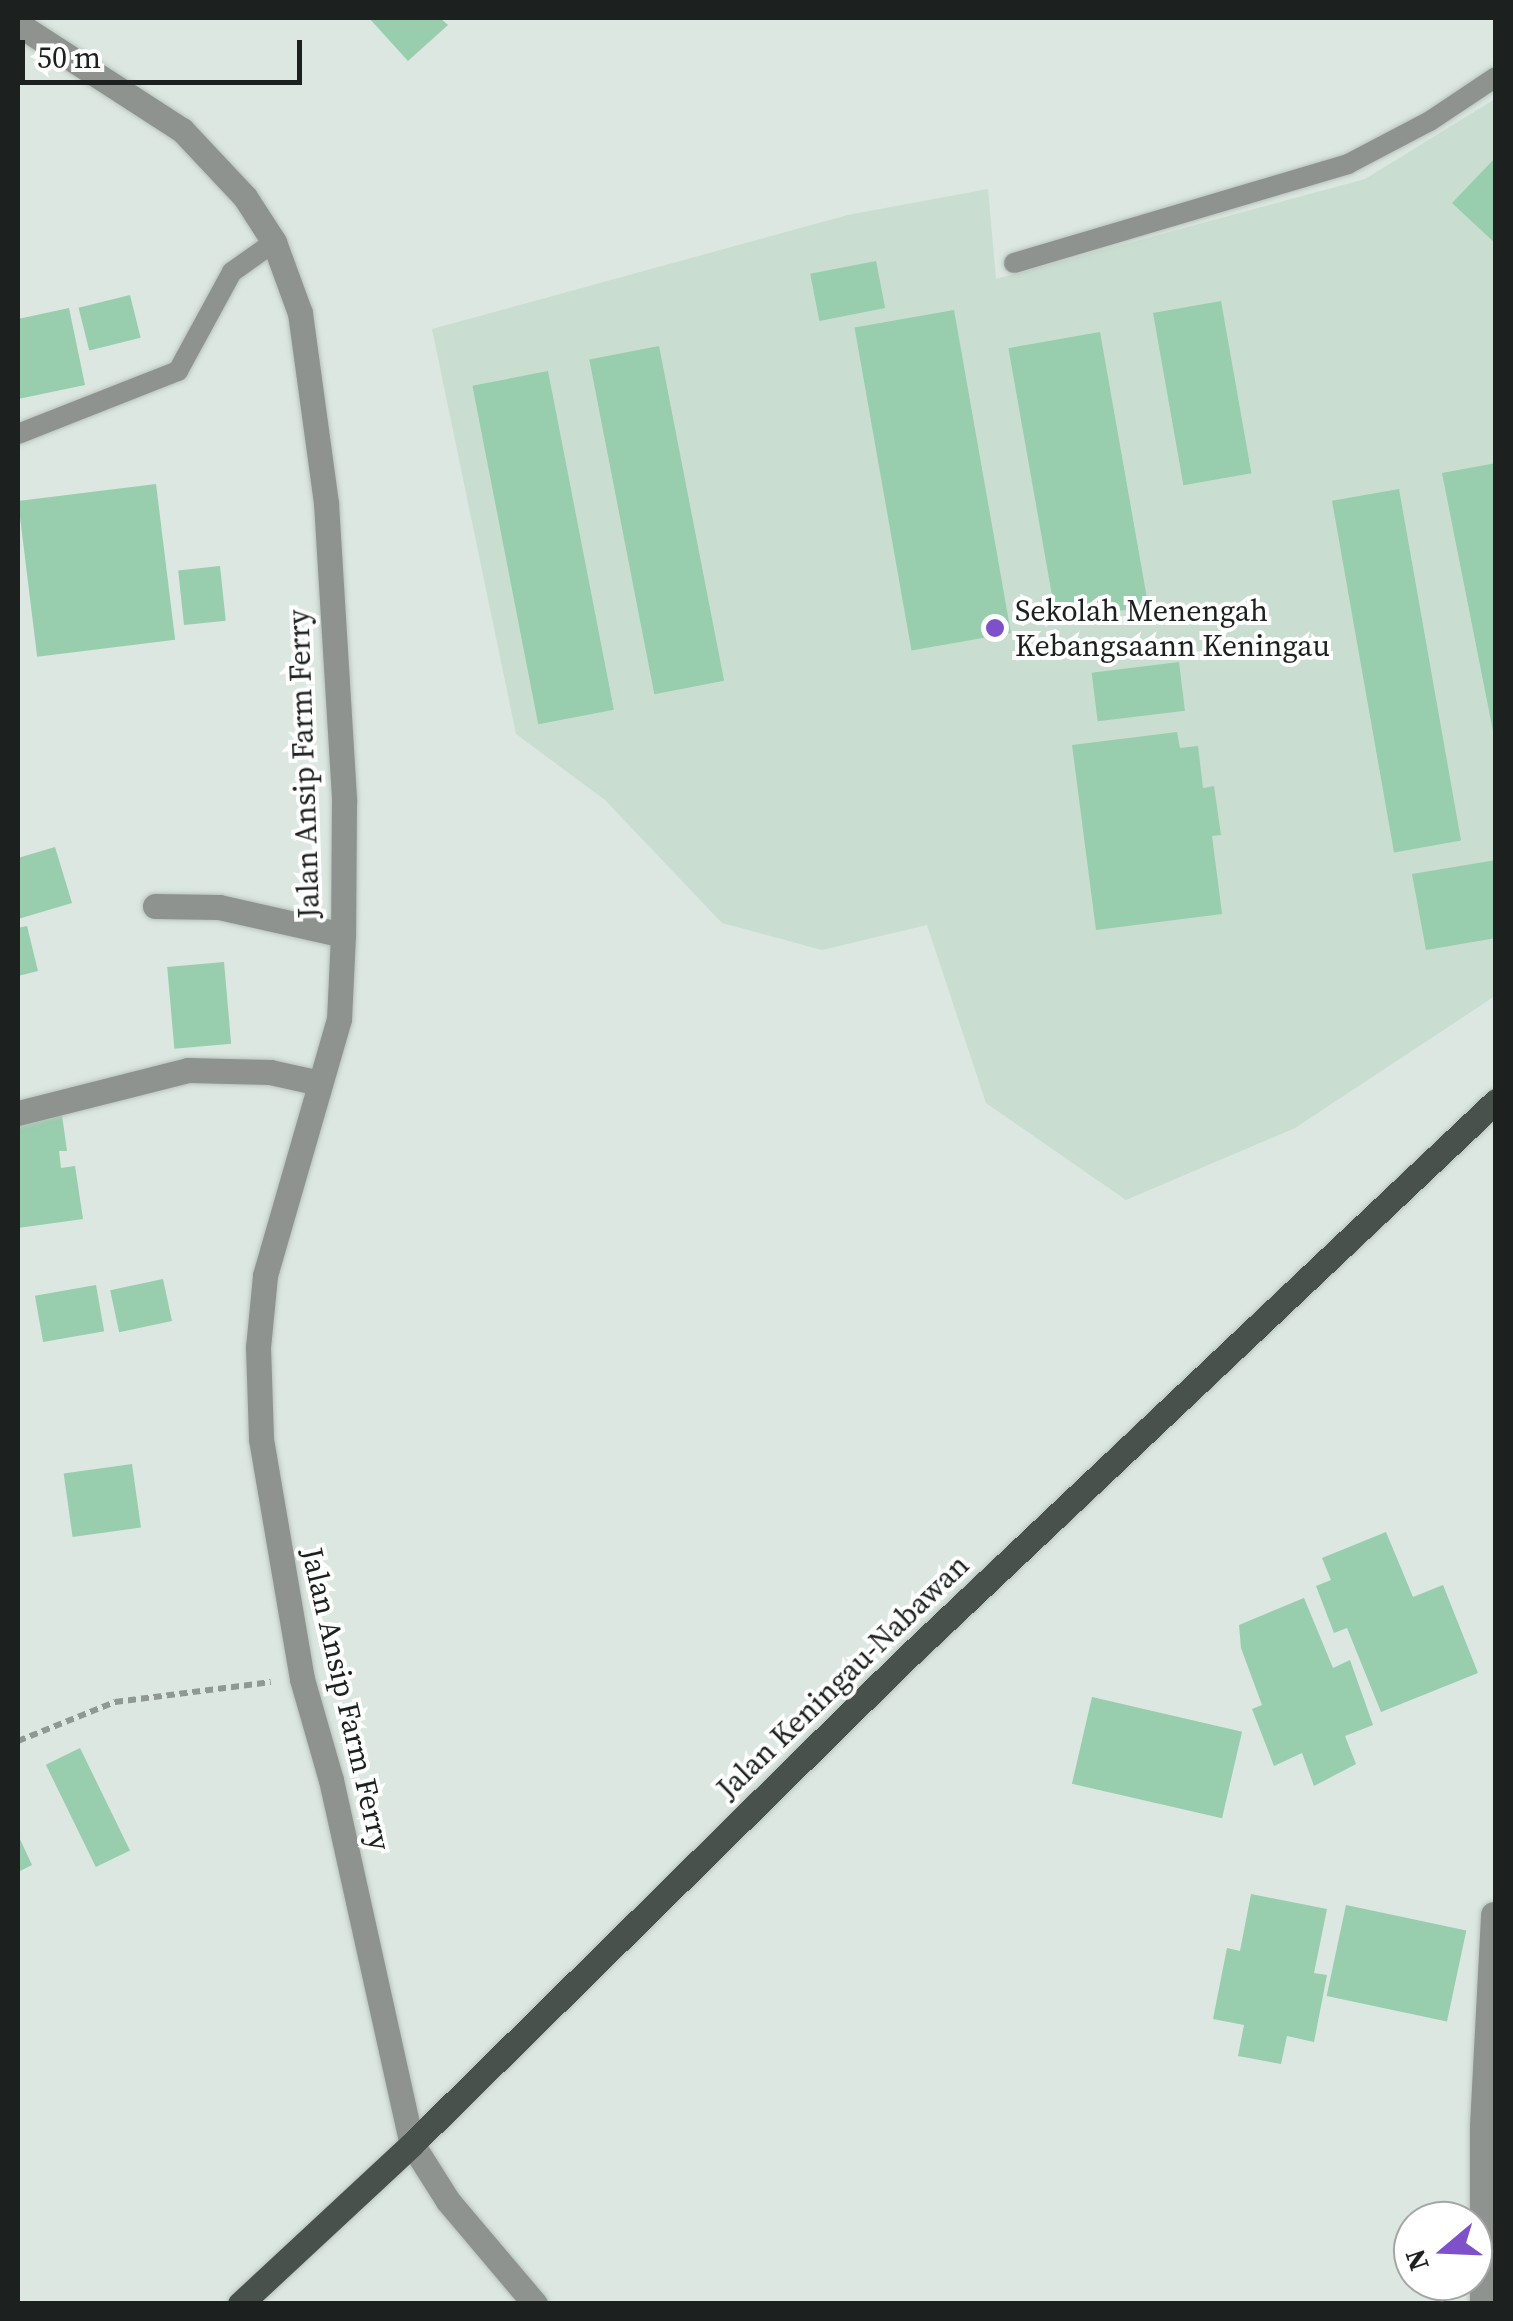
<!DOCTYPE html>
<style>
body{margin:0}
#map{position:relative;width:1513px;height:2321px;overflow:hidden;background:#dbe7e0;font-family:"Source Serif 4",serif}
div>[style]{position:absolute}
.built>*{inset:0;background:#caddd1}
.building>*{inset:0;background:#98cdae;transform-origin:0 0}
.path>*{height:6px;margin-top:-3px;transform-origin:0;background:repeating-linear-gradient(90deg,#8f9893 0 8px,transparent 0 13px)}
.roads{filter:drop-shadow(0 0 2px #b9c3bd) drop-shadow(0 0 2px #b9c3bd)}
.service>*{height:20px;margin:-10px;padding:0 10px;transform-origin:10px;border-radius:10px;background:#8e9390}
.minor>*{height:25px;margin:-12.5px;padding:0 12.5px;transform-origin:12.5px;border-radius:12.5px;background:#8e9390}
.tertiary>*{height:25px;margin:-12.5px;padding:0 12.5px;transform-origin:12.5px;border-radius:12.5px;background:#8e9390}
.primary>*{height:25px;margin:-12.5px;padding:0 12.5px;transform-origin:12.5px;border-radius:12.5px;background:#49514c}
.dots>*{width:28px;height:28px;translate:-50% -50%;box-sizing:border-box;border:5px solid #fff;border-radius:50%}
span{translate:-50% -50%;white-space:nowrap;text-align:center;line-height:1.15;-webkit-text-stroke:8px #fff;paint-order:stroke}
.poi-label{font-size:30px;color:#1c201e}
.left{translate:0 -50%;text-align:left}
.street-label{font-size:30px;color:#1c201e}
.frame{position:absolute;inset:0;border:20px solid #1c201e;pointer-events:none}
.north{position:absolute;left:1393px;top:2201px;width:100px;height:100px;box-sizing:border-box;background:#fff;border:2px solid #a4a6a5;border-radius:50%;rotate:251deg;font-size:28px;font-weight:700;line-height:40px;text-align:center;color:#1c201e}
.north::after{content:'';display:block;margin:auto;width:35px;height:45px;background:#7e51ca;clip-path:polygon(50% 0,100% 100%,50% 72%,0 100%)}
.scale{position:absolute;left:20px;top:40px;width:282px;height:45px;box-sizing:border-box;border:5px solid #1c201e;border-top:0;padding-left:12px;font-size:30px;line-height:35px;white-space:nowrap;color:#1c201e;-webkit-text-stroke:8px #fff;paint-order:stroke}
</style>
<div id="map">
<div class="built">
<div style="clip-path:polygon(1495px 99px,1495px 996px,1295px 1128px,1126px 1200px,986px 1103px,927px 925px,822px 950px,722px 923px,605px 800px,516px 734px,432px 329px,848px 215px,988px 189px,996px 279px,1365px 179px)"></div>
</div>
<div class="building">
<div style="clip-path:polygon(369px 18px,440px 18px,448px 25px,408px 61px)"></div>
<div style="clip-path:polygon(1496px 157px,1496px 244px,1452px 203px)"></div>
<div style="left:876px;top:261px;width:48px;height:67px;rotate:79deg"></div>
<div style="left:130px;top:295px;width:44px;height:53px;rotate:76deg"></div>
<div style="left:1221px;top:301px;width:175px;height:69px;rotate:80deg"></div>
<div style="clip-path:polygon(69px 308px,85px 385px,18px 399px,18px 319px)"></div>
<div style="left:954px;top:310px;width:328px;height:101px;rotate:80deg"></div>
<div style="left:1100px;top:332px;width:278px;height:93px;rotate:80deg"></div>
<div style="left:659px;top:346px;width:341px;height:71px;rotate:79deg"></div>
<div style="left:548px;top:371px;width:345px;height:77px;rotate:79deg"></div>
<div style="clip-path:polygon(1496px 463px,1496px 736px,1494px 736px,1442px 473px)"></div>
<div style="left:156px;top:484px;width:157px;height:139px;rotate:83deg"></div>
<div style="left:1399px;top:489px;width:357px;height:68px;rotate:80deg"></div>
<div style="left:220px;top:566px;width:55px;height:42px;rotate:84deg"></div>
<div style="left:1179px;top:662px;width:49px;height:88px;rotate:83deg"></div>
<div style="clip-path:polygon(1177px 732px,1180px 748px,1198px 746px,1203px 788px,1214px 786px,1221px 835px,1212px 836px,1222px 914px,1096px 930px,1072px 745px)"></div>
<div style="clip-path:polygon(55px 847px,72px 903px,18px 919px,18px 858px)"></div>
<div style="clip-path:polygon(1496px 860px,1496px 938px,1426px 950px,1412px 874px)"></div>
<div style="clip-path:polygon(27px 926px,38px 971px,18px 976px,18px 928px)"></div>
<div style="left:224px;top:962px;width:82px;height:57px;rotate:85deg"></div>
<div style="clip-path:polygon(62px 1115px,67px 1151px,59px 1151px,61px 1168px,75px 1166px,83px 1219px,18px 1228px,18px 1122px)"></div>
<div style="left:163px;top:1279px;width:43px;height:54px;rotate:78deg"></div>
<div style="left:96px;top:1285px;width:47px;height:62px;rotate:80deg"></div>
<div style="left:132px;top:1464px;width:64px;height:69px;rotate:82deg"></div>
<div style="clip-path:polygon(1386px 1532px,1413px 1597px,1443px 1585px,1478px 1673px,1381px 1712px,1347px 1628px,1334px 1633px,1316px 1586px,1331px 1580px,1322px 1558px)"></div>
<div style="clip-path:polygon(1304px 1598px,1333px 1668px,1350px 1660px,1373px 1725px,1345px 1736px,1356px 1764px,1314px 1786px,1302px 1753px,1274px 1766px,1252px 1709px,1262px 1705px,1241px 1648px,1239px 1625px)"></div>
<div style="left:1092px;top:1697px;width:154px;height:89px;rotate:13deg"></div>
<div style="left:80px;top:1748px;width:114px;height:38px;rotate:64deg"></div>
<div style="clip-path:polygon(18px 1835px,32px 1865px,18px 1872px)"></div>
<div style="clip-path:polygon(1251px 1894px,1327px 1909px,1314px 1973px,1327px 1975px,1314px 2042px,1287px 2036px,1281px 2064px,1238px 2056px,1244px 2025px,1213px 2019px,1227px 1948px,1240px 1951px)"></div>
<div style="left:1346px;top:1905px;width:123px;height:93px;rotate:12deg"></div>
</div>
<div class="path">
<div style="left:18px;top:1741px;width:105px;rotate:-21.9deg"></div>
<div style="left:115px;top:1702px;width:157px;rotate:-7.3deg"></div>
</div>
<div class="roads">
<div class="service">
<div style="left:1014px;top:263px;width:348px;rotate:-16.5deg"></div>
<div style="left:1348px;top:164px;width:93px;rotate:-27.7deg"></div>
<div style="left:1430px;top:121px;width:79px;rotate:-33.7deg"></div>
<div style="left:18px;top:434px;width:172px;rotate:-21.5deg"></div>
<div style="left:178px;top:371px;width:113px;rotate:-61.4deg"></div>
<div style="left:232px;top:272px;width:52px;rotate:-35.5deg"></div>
</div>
<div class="minor">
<div style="left:155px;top:906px;width:64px;rotate:0.9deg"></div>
<div style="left:219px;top:907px;width:127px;rotate:12.7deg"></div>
<div style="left:18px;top:1113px;width:175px;rotate:-14.2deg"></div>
<div style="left:188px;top:1070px;width:82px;rotate:1.4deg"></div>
<div style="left:270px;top:1072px;width:51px;rotate:12.4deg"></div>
<div style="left:1482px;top:2304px;width:178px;rotate:-90deg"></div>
<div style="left:1482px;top:2126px;width:212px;rotate:-87deg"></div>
</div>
<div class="tertiary">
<div style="left:18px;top:24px;width:195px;rotate:32.9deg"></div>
<div style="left:182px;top:130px;width:92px;rotate:46.8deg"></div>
<div style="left:245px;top:197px;width:54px;rotate:57.2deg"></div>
<div style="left:274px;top:242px;width:76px;rotate:69.9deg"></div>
<div style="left:300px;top:313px;width:192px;rotate:82.2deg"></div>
<div style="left:326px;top:503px;width:299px;rotate:86.5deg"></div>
<div style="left:344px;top:801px;width:134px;rotate:90.4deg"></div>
<div style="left:343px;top:935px;width:84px;rotate:92.7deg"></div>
<div style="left:339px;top:1019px;width:267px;rotate:106.1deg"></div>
<div style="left:265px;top:1276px;width:71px;rotate:95.6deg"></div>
<div style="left:258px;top:1347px;width:92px;rotate:88.1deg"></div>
<div style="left:261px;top:1439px;width:243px;rotate:80.3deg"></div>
<div style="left:302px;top:1679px;width:105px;rotate:74deg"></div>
<div style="left:331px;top:1780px;width:373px;rotate:77.5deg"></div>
<div style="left:412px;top:2144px;width:67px;rotate:57.7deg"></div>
<div style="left:448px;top:2201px;width:135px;rotate:49.8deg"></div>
</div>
<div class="primary">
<div style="left:240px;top:2304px;width:235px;rotate:-42.9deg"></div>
<div style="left:412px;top:2144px;width:690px;rotate:-44.53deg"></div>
<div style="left:904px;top:1660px;width:814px;rotate:-43.36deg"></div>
</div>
</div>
<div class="dots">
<div style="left:995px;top:628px;background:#7e51ca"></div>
</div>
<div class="poi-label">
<span class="left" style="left:1015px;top:628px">Sekolah Menengah<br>Kebangsaann Keningau</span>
</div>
<div class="street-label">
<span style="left:304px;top:764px;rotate:-92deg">Jalan Ansip Farm Ferry</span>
<span style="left:843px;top:1677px;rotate:-44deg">Jalan Keningau-Nabawan</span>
<span style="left:346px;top:1699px;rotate:77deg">Jalan Ansip Farm Ferry</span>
</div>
<div class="frame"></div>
<div class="north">N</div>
<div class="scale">50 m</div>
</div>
